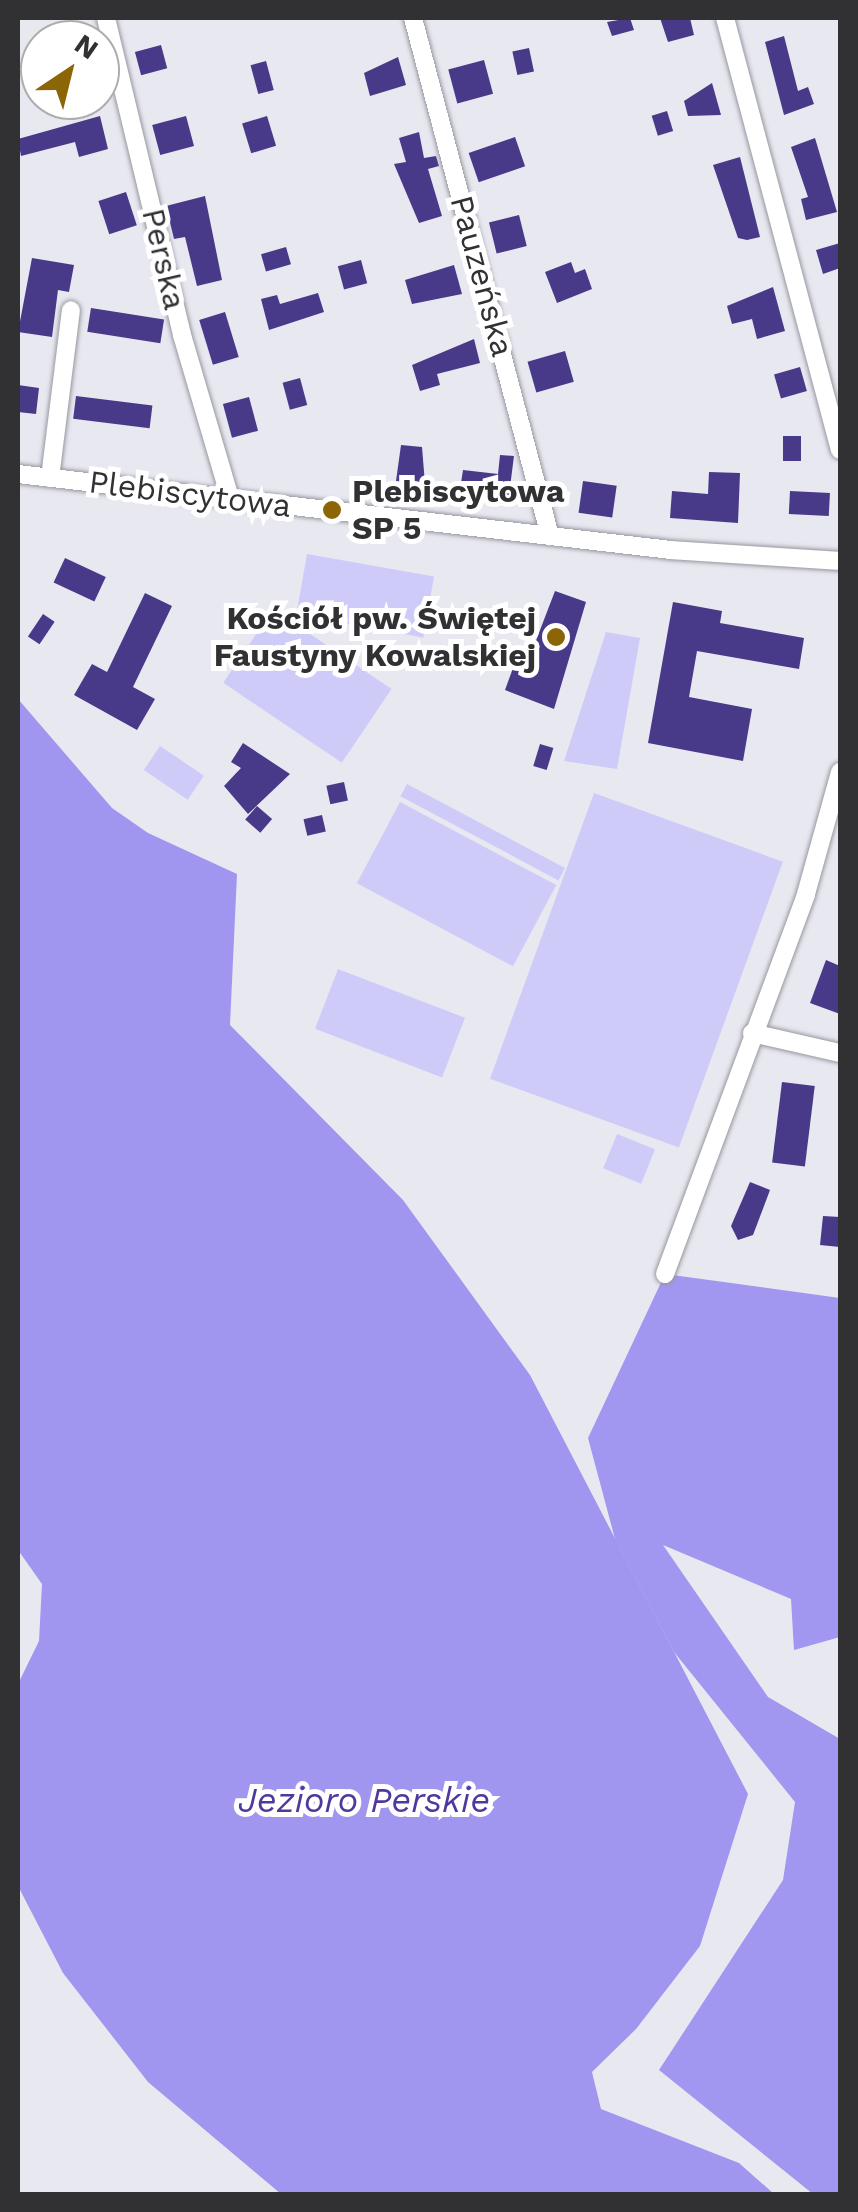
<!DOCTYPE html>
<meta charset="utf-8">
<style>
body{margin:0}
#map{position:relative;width:858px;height:2212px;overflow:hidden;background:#e8e8f1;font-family:"Work Sans",sans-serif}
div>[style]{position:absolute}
.green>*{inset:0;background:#cfcbf9;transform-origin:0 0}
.forest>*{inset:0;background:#a297f0}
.water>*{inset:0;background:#a196ef}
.building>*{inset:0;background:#493989;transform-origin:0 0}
.roads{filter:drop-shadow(0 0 2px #97979f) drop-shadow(0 0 2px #97979f)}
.minor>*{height:18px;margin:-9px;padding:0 9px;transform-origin:9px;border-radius:9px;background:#fff}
.dots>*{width:28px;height:28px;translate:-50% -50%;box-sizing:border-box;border:5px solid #fff;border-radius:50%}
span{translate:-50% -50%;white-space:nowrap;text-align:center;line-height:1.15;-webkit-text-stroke:10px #fff;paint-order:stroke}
.street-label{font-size:32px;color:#313134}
.poi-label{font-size:32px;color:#313134;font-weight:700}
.left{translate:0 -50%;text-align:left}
.right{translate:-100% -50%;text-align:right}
.water-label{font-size:35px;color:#50389e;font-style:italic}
.frame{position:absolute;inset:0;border:20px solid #313134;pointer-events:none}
.north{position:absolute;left:20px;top:20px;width:100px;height:100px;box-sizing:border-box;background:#fff;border:2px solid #adadae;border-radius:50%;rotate:35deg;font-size:28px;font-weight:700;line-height:40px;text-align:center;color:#313134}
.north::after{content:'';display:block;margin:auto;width:35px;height:45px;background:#8b6506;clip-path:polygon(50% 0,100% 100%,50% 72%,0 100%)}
</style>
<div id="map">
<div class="green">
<div style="left:307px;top:554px;width:129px;height:62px;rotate:10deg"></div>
<div style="left:273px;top:609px;width:143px;height:89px;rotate:34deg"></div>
<div style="clip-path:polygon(606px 632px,640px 638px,617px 769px,564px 761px)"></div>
<div style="left:160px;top:746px;width:53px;height:29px;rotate:34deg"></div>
<div style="left:407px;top:784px;width:179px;height:14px;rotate:28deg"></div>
<div style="left:594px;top:793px;width:201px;height:304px;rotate:20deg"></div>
<div style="left:400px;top:802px;width:177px;height:92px;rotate:28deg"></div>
<div style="left:338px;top:969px;width:136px;height:64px;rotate:21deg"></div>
<div style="left:617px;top:1134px;width:41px;height:37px;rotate:22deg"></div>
</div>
<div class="forest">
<div style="clip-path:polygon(665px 1274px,840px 1298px,840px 1637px,794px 1650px,791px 1599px,663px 1545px,768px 1697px,840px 1739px,840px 2194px,813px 2194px,659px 2070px,783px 1880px,795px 1802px,674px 1652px,615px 1539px,588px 1438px)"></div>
</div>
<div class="water">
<div style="clip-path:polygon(18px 699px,112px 808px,148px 833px,237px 874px,230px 1025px,403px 1200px,530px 1375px,748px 1794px,700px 1946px,636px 2029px,592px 2072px,601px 2109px,739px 2163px,774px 2194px,281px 2194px,148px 2082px,63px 1973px,18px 1886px,18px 1684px,39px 1641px,42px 1584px,18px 1550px)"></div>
</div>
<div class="building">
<div style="clip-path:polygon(630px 18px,634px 30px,612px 36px,607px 22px)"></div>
<div style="clip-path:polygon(660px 18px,690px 18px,694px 35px,668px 42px)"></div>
<div style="clip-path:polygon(784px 36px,798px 91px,808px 87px,814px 104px,784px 115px,765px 42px)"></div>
<div style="left:161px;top:45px;width:24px;height:27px;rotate:75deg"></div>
<div style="left:529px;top:48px;width:24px;height:17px;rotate:78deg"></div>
<div style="clip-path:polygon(398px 57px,406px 85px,370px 96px,364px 73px)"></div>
<div style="left:484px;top:60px;width:35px;height:37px;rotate:75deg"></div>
<div style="left:266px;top:61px;width:30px;height:16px;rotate:75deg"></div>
<div style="clip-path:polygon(712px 83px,721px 115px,688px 116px,684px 101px)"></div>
<div style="left:667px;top:111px;width:21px;height:16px;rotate:73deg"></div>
<div style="clip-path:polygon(100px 116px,108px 149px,79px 157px,75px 142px,21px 156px,18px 139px)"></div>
<div style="left:186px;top:116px;width:31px;height:35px;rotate:75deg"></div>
<div style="left:267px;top:116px;width:31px;height:26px;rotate:73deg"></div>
<div style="clip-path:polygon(419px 132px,424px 158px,436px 156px,439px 166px,428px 169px,442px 216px,419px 223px,394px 164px,406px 162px,399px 138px)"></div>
<div style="left:515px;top:137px;width:31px;height:49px;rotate:71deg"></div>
<div style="clip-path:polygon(815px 138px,837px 212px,806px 220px,801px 199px,808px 197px,791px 147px)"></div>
<div style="clip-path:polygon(740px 157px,760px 237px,747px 240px,738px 238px,713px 165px)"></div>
<div style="left:126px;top:192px;width:35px;height:29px;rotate:72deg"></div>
<div style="clip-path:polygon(205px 196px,222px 280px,197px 286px,185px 237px,174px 239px,166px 206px)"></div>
<div style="left:519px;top:215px;width:32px;height:31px;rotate:76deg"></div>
<div style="clip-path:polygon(840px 243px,840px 268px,823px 274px,816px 250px)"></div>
<div style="left:286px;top:247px;width:18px;height:26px;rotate:74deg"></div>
<div style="clip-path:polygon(32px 258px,74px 265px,69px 292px,58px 290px,52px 337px,18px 332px)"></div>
<div style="left:361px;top:260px;width:24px;height:24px;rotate:75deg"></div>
<div style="clip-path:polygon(571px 262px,575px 273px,585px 269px,592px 289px,557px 303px,545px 272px)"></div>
<div style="clip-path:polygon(454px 265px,462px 294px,412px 304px,405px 280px)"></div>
<div style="clip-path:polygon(773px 287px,785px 331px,757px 339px,752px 319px,732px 324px,727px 306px)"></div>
<div style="clip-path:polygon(318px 293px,324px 312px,269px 330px,261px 299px,277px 295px,280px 304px)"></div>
<div style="left:91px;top:308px;width:74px;height:24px;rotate:9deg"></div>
<div style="left:225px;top:312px;width:47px;height:27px;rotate:73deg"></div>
<div style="clip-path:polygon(474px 339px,480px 363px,437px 374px,440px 385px,420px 391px,412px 365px)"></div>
<div style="left:565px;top:351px;width:32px;height:39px;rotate:74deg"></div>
<div style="left:800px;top:367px;width:25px;height:27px;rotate:74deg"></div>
<div style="left:300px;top:378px;width:28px;height:18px;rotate:75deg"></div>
<div style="clip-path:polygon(18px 385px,39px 388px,36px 414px,18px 412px)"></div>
<div style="left:76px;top:396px;width:77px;height:23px;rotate:7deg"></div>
<div style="left:249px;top:397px;width:35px;height:27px;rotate:75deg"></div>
<div style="left:783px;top:436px;width:18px;height:25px"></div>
<div style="clip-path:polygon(401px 445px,422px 447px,425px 484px,396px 481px)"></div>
<div style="clip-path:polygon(500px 455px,514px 456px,509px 495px,460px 489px,463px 470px,498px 474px)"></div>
<div style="clip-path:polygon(709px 472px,740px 473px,738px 523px,670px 518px,672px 491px,708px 494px)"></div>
<div style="left:583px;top:481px;width:34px;height:32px;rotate:8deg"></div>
<div style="left:790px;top:491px;width:40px;height:23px;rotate:3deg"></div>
<div style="left:65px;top:558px;width:45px;height:27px;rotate:25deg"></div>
<div style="clip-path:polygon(555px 591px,586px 602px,554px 709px,505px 690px,516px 660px,527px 664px)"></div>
<div style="clip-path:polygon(145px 593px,172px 606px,133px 687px,155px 699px,137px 730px,74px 695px,92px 664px,107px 672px)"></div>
<div style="clip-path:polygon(673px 602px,722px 611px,720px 623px,804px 638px,799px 669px,697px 651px,689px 697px,752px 709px,743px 761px,648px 743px)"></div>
<div style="left:43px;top:614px;width:14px;height:27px;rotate:34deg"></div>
<div style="clip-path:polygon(243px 743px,290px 774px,248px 814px,224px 786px,241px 768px,231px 762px)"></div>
<div style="left:540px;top:744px;width:14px;height:23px;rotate:17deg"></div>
<div style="left:344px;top:782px;width:19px;height:18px;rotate:78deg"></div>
<div style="left:257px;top:806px;width:20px;height:18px;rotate:41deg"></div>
<div style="left:322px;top:815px;width:17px;height:19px;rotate:77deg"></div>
<div style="clip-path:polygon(826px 960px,840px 966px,840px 1014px,810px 1003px)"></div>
<div style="left:782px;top:1082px;width:33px;height:81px;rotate:7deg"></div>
<div style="clip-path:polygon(750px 1182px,770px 1190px,753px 1235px,738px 1240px,731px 1226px)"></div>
<div style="clip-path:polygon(823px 1216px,840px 1217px,840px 1247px,820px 1245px)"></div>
</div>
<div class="roads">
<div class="minor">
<div style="left:106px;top:18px;width:326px;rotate:76.5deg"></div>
<div style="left:182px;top:335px;width:170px;rotate:73.6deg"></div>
<div style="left:413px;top:18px;width:536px;rotate:75.19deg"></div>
<div style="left:725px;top:18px;width:447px;rotate:75.1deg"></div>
<div style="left:18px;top:474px;width:657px;rotate:6.64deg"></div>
<div style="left:671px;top:550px;width:169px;rotate:3.7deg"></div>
<div style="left:50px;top:478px;width:169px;rotate:-82.9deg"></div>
<div style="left:752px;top:1033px;width:90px;rotate:12.8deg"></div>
<div style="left:665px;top:1274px;width:405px;rotate:-69.6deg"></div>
<div style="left:806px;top:894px;width:127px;rotate:-74.4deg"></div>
</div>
</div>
<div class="dots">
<div style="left:332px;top:510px;background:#8b6506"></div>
<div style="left:556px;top:637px;background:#8b6506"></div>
</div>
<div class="street-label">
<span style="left:164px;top:259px;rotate:77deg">Perska</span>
<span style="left:482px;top:276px;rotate:75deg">Pauzeńska</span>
<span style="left:190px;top:494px;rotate:7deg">Plebiscytowa</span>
</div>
<div class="poi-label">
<span class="left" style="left:352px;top:510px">Plebiscytowa<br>SP 5</span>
<span class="right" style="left:536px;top:637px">Kościół pw. Świętej<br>Faustyny Kowalskiej</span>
</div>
<div class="water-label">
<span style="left:364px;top:1800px">Jezioro Perskie</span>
</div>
<div class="frame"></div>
<div class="north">N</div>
</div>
